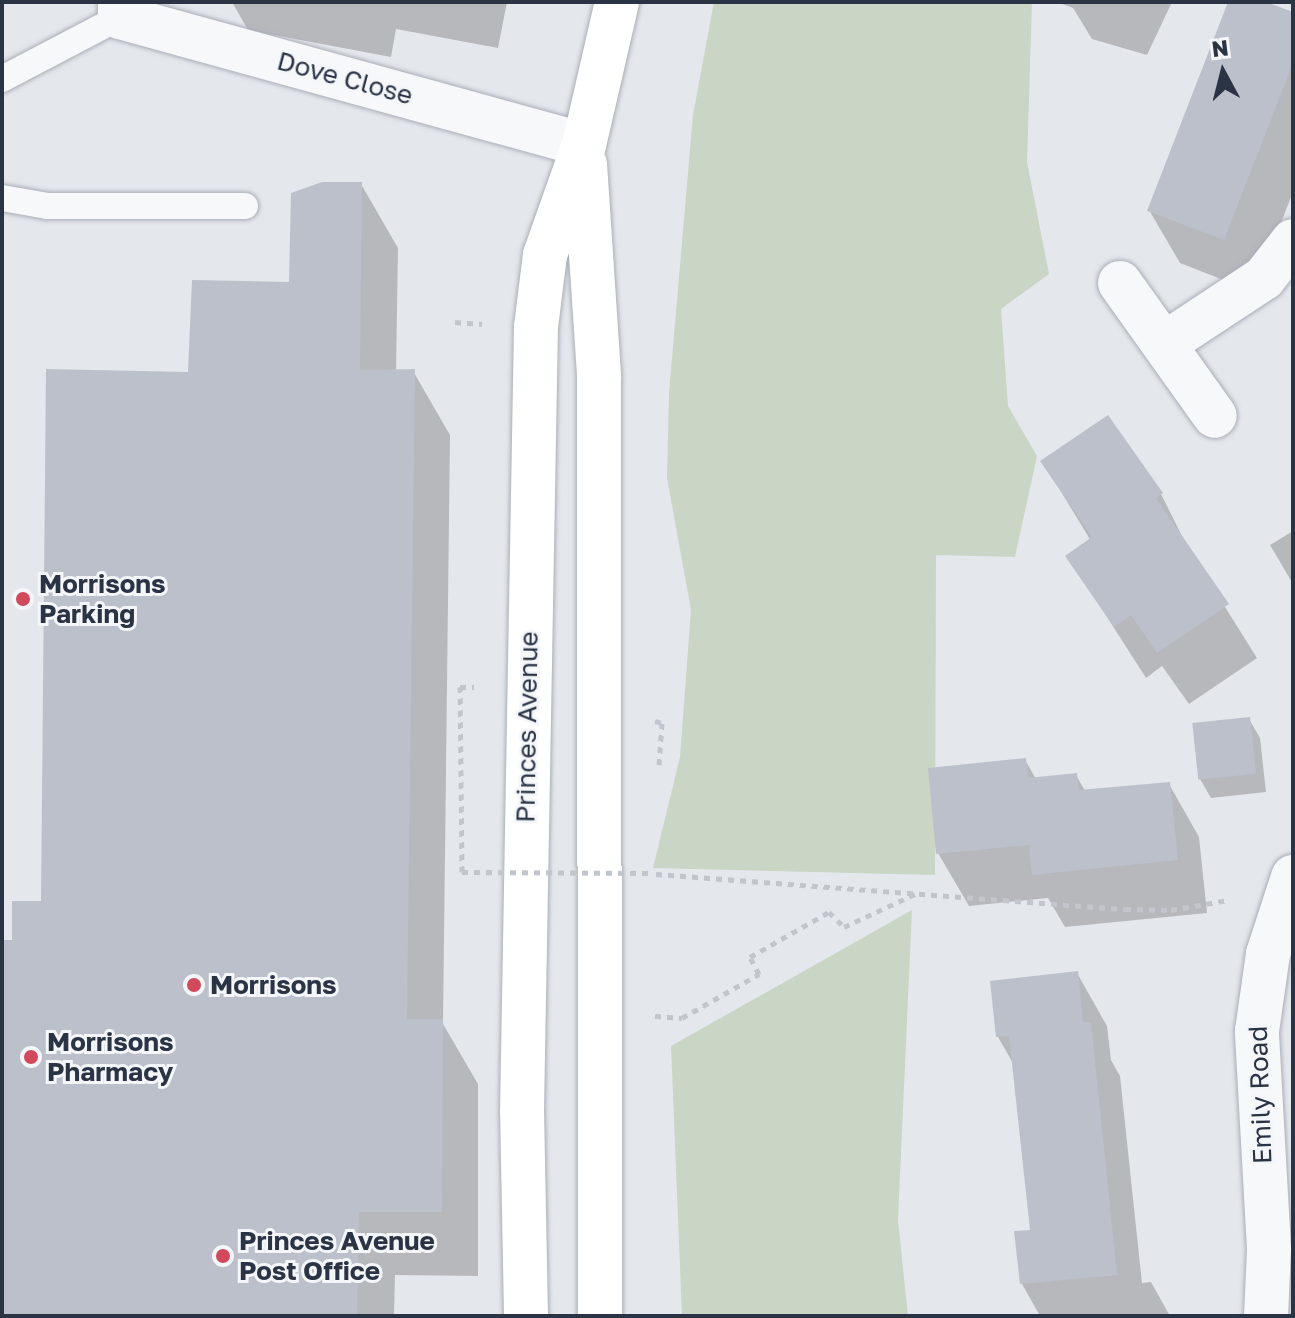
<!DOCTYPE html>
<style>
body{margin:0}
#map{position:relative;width:1295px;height:1318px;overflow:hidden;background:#e4e7ec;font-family:"Golos Text",sans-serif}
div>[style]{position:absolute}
.green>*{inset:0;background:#c9d6c5}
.shadow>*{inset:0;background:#0003}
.building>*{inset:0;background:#bbc0ca;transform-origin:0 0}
.path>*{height:5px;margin-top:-2.5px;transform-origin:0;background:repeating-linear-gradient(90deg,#c2c5cb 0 6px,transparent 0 12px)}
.roads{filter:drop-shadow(0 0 2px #a9aeb7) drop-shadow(0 0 2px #a9aeb7)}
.lane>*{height:26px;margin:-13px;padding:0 13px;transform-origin:13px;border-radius:13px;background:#f7f8fa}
.street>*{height:44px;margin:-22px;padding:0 22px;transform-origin:22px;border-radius:22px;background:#f7f8fa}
.secondary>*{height:44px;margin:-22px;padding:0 22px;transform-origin:22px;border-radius:22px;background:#fff}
.path-bridge>*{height:5px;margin-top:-2.5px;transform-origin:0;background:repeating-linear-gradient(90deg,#c2c5cb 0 6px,transparent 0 12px)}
.dots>*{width:22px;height:22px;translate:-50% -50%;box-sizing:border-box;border:4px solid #f4f6f9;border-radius:50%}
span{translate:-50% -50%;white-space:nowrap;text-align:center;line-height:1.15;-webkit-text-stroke:6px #f4f6f9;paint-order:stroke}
.street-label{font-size:26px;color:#2b3445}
.poi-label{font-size:26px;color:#2b3445;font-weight:700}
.left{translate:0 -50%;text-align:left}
.frame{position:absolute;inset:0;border:4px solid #2b3445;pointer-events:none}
.north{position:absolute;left:1183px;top:32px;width:80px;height:80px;-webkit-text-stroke:6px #f4f6f9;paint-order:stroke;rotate:353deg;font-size:22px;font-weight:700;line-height:32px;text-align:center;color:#2b3445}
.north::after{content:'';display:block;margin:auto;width:28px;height:36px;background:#2b3445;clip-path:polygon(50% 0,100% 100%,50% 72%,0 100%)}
</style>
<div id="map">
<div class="green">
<div style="clip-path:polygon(714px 2px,1032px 2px,1027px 162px,1049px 274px,1001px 309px,1008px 406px,1037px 456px,1015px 557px,936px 555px,935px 875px,653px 868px,680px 757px,691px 610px,667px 478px,669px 393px,693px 115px)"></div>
<div style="clip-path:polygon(912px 910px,898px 1220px,908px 1316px,682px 1316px,671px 1046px)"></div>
</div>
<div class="shadow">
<div style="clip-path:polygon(232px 2px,507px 2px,498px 48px,396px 29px,391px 57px,248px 30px)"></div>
<div style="clip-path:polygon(1172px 2px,1147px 55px,1092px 39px,1073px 8px,1057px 2px)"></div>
<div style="clip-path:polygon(1231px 2px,1261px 2px,1293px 15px,1293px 192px,1254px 292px,1180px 263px,1149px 210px)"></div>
<div style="clip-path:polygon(361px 184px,398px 248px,396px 372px,413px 371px,450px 435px,443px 1024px,478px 1084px,478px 1276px,395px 1275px,394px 1316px,2px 1316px,2px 942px,14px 942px,43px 902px,190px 374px,291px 284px)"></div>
<div style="clip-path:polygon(1043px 462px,1161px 494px,1188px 548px,1257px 658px,1189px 704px,1162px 666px,1146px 678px,1068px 556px,1091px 541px)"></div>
<div style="clip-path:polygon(1293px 531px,1293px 584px,1270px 545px)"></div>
<div style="clip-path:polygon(1249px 719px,1260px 738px,1266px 792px,1211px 798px,1200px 779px)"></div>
<div style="clip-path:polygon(1025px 760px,1036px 779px,1076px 775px,1085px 791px,1169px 784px,1199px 837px,1207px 913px,1065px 927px,1048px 898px,969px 906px,938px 853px)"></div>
<div style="clip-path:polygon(1077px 973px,1107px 1026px,1111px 1060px,1120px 1076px,1142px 1283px,1151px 1282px,1170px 1316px,1040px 1316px,1022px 1284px,1017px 1233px,1032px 1232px,1014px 1065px,998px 1037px)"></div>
</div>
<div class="building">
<div style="clip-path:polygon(1228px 2px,1266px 2px,1293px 12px,1293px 63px,1224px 240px,1147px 211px)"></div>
<div style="clip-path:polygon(322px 182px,362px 182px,360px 370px,415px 369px,407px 1019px,443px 1019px,442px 1212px,359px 1212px,357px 1316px,2px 1316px,2px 940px,12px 940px,12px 901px,41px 901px,46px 369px,188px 372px,192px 280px,289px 282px,291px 193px)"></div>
<div style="clip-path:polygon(1108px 415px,1163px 493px,1156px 498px,1229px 604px,1157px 653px,1131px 615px,1114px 627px,1065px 556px,1092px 537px,1040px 461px)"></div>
<div style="left:1250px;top:717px;width:57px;height:58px;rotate:84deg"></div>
<div style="clip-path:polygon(1026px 758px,1028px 778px,1077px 773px,1079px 790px,1170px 782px,1178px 860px,1032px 875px,1029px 845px,936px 854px,928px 768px)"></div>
<div style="clip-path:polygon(1078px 971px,1083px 1022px,1091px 1022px,1117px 1275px,1020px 1284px,1014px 1231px,1030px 1230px,1009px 1036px,996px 1037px,990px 981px)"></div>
</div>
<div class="path">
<div style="left:455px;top:322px;width:27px;rotate:4deg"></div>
<div style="left:655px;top:721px;width:7px;rotate:16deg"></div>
<div style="left:662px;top:723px;width:42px;rotate:94.1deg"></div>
<div style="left:462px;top:872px;width:185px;rotate:-90.6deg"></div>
<div style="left:460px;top:687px;width:14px"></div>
<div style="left:656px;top:874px;width:470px;rotate:4.3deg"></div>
<div style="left:1125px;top:909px;width:46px;rotate:1.2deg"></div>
<div style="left:1171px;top:910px;width:58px;rotate:-10deg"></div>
<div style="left:655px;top:1016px;width:27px;rotate:4deg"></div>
<div style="left:682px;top:1018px;width:89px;rotate:-29.7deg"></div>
<div style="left:759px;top:974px;width:19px;rotate:-118deg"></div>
<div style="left:750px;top:957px;width:91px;rotate:-29.7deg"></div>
<div style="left:829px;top:912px;width:21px;rotate:45deg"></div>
<div style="left:844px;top:927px;width:83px;rotate:-25deg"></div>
</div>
<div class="roads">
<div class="lane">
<div style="left:2px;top:79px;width:133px;rotate:-27.7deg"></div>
<div style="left:2px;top:198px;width:47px;rotate:9.9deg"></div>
<div style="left:48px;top:206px;width:197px"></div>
</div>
<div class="street">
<div style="left:120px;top:2px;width:15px;rotate:90deg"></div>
<div style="left:120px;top:17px;width:481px;rotate:15.4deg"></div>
<div style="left:1120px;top:283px;width:163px;rotate:54.5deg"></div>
<div style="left:1164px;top:344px;width:120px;rotate:-33.4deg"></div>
<div style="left:1264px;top:278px;width:47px;rotate:-51.9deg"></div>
<div style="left:1266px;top:1316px;width:67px;rotate:-87.4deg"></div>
<div style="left:1269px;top:1249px;width:218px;rotate:-93.2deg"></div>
<div style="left:1257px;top:1031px;width:78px;rotate:-81.9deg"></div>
<div style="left:1268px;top:954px;width:81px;rotate:-72deg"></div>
</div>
<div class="secondary">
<div style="left:585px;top:164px;width:213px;rotate:86.2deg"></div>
<div style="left:599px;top:377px;width:939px;rotate:89.94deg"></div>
<div style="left:526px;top:1316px;width:204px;rotate:-91.1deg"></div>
<div style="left:522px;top:1112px;width:785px;rotate:-88.98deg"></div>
<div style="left:536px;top:327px;width:73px;rotate:-82.9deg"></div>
<div style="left:545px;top:255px;width:117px;rotate:-70.5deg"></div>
<div style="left:584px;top:145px;width:147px;rotate:-77deg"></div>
</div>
</div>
<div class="path-bridge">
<div style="left:462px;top:872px;width:188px;rotate:0.3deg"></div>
</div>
<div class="dots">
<div style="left:23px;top:599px;background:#d1495b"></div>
<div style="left:194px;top:985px;background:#d1495b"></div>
<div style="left:31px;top:1057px;background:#d1495b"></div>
<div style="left:223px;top:1256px;background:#d1495b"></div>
</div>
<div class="street-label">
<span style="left:345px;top:78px;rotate:15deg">Dove Close</span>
<span style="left:527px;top:727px;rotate:-89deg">Princes Avenue</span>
<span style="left:1260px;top:1095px;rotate:-92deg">Emily Road</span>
</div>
<div class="poi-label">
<span class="left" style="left:39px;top:599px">Morrisons<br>Parking</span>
<span class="left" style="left:210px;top:985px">Morrisons</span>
<span class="left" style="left:47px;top:1057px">Morrisons<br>Pharmacy</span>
<span class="left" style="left:239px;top:1256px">Princes Avenue<br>Post Office</span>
</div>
<div class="frame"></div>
<div class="north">N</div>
</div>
